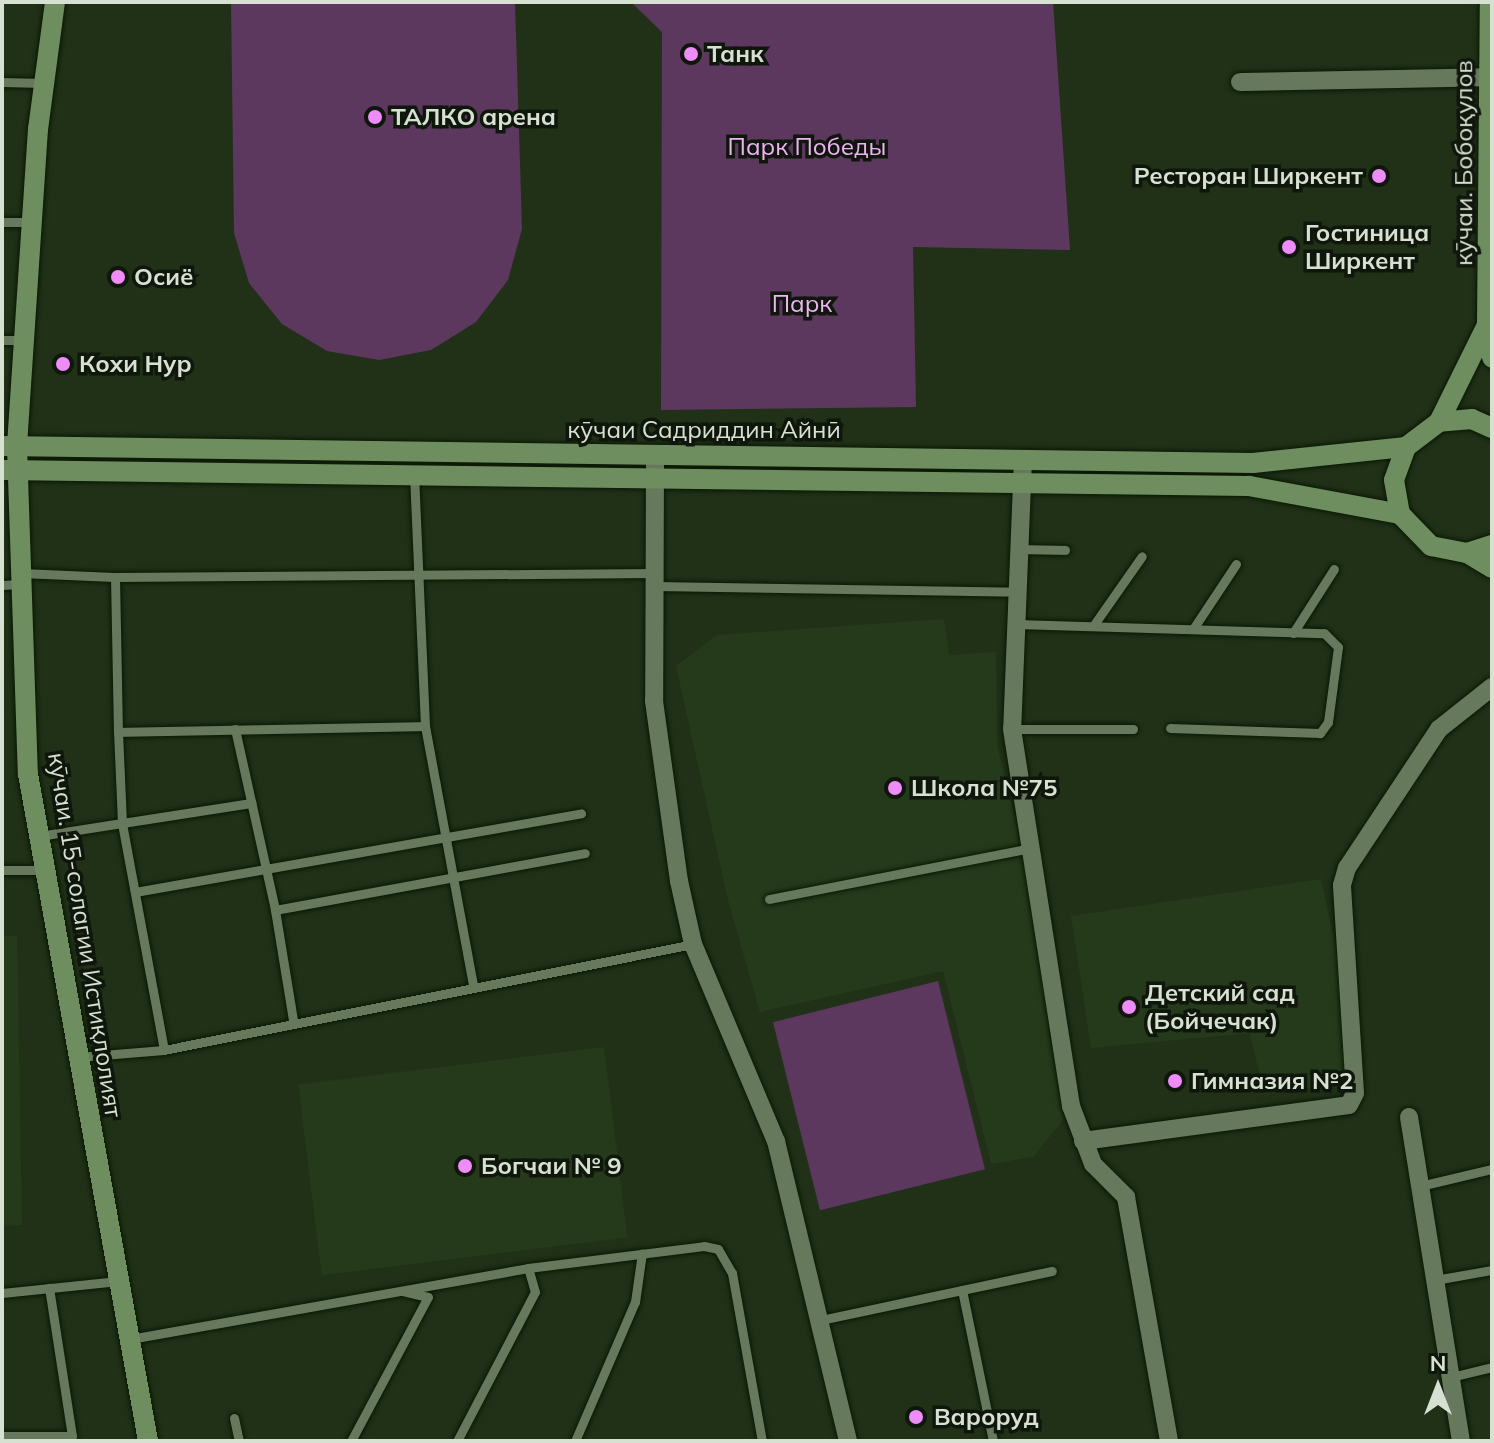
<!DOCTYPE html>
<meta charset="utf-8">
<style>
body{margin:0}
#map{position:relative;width:1494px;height:1443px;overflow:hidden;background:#203118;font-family:Mulish,sans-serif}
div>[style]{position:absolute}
.built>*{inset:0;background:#253a1b;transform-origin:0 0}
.green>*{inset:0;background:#5c385f;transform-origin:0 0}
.roads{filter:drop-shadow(0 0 2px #091803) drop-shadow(0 0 2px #091803)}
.lane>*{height:9px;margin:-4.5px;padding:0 4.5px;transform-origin:4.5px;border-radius:4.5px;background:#66795d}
.street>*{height:18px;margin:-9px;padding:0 9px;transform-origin:9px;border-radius:9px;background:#66795d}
.secondary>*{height:20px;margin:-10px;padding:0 10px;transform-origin:10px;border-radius:10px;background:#6f8e60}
.dots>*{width:22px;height:22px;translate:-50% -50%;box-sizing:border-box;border:4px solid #0f160b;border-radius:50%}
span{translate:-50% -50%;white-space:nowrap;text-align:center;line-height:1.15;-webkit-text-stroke:7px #0f160b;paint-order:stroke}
.poi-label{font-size:24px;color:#d7e1d2;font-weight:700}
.left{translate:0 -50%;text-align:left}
.right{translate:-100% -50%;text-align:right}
.park-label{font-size:24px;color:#f0b2f6}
.street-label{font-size:24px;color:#d7e1d2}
.frame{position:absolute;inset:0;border:4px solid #d7e1d2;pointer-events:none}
.north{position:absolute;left:1398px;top:1347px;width:80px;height:80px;-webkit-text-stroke:6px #0f160b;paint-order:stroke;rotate:0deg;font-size:22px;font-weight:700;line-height:32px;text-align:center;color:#d7e1d2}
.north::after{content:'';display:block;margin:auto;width:28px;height:36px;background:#d7e1d2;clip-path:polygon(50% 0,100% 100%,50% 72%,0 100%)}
</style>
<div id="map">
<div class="built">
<div style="clip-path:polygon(944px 619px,949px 655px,996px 652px,997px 744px,1021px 845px,1063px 1120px,1033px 1157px,991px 1164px,943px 971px,760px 1012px,728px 900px,676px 666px,717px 635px)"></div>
<div style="clip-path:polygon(1321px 879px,1347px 1001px,1344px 1084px,1264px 1094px,1250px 1033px,1091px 1048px,1071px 916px)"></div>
<div style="clip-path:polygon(2px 936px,17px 936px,22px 1225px,2px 1226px)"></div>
<div style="left:604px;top:1047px;width:192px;height:308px;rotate:83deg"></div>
</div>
<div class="green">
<div style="clip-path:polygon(231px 2px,515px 2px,522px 229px,508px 280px,476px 322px,431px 350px,379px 360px,327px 351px,282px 324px,249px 283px,234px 233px)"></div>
<div style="clip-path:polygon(631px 2px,1053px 2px,1070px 250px,913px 247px,916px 407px,661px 410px,662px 32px)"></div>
<div style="left:938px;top:981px;width:194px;height:170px;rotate:76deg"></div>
</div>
<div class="roads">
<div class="lane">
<div style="left:2px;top:82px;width:42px;rotate:1.4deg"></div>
<div style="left:2px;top:222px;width:30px"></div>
<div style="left:2px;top:340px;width:22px"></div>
<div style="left:1020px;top:549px;width:45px;rotate:1.3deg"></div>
<div style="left:20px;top:573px;width:95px;rotate:2.4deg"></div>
<div style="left:115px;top:577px;width:155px;rotate:88.9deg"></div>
<div style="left:115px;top:577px;width:540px;rotate:-0.42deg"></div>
<div style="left:2px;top:585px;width:18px;rotate:-3deg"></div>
<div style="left:655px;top:586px;width:363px;rotate:0.9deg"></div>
<div style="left:1016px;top:624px;width:308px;rotate:1.7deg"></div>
<div style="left:1324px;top:633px;width:20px;rotate:45deg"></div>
<div style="left:1338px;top:647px;width:76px;rotate:97.6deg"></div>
<div style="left:1328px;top:722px;width:14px;rotate:126deg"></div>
<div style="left:1320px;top:733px;width:150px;rotate:-178.1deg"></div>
<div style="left:1093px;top:626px;width:85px;rotate:-55deg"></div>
<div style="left:1193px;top:629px;width:78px;rotate:-56.5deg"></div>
<div style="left:1293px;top:633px;width:76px;rotate:-57.4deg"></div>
<div style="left:425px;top:726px;width:264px;rotate:79.5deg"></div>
<div style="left:235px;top:729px;width:185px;rotate:77.5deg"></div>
<div style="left:275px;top:910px;width:315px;rotate:-10.4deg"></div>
<div style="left:1012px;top:729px;width:121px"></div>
<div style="left:39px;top:836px;width:84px;rotate:-8.9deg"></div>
<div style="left:122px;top:823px;width:91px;rotate:-92.5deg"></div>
<div style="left:118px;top:732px;width:307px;rotate:-1.1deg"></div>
<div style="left:425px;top:726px;width:252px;rotate:-92.5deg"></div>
<div style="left:2px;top:870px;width:42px"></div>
<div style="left:135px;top:892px;width:453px;rotate:-10deg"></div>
<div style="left:769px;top:899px;width:267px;rotate:-11deg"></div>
<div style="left:275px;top:910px;width:111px;rotate:80.7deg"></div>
<div style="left:164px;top:1050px;width:231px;rotate:-100.5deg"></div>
<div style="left:122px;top:823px;width:131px;rotate:-8.8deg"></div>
<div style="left:78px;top:1057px;width:86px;rotate:-4.7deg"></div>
<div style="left:164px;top:1050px;width:540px;rotate:-11.33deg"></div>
<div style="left:1420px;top:1186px;width:74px;rotate:-13.3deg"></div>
<div style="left:1435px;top:1280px;width:58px;rotate:-10deg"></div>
<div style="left:962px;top:1290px;width:154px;rotate:78.4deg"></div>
<div style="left:2px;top:1293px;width:117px;rotate:-5.9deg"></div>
<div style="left:821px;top:1320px;width:236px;rotate:-12deg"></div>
<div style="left:130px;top:1339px;width:404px;rotate:-10.1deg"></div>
<div style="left:528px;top:1268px;width:177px;rotate:-7.1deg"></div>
<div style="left:704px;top:1246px;width:14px;rotate:12deg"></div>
<div style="left:718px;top:1249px;width:28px;rotate:60deg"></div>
<div style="left:732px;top:1273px;width:171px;rotate:79.9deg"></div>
<div style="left:1451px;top:1377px;width:42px;rotate:-13.7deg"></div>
<div style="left:234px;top:1418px;width:24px;rotate:78deg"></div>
<div style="left:2px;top:1436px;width:70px"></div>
<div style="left:72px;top:1436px;width:150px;rotate:-98.8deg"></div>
<div style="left:351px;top:1441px;width:163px;rotate:-61.9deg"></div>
<div style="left:428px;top:1297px;width:27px;rotate:-167deg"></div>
<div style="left:457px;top:1441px;width:168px;rotate:-62.4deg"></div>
<div style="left:535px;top:1292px;width:25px;rotate:-106deg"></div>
<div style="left:575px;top:1441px;width:151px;rotate:-66.7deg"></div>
<div style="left:635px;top:1302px;width:49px;rotate:-81.9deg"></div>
</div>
<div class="street">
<div style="left:1240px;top:82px;width:250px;rotate:-1.1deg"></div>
<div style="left:1023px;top:459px;width:270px;rotate:92.3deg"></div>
<div style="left:1012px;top:729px;width:382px;rotate:81.1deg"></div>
<div style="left:1071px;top:1106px;width:62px;rotate:69.2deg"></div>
<div style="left:1093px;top:1164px;width:47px;rotate:45deg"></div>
<div style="left:1126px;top:1197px;width:248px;rotate:80deg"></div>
<div style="left:655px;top:464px;width:237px;rotate:90.2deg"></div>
<div style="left:654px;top:701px;width:182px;rotate:82.1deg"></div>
<div style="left:679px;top:881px;width:65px;rotate:77.5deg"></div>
<div style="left:693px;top:944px;width:214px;rotate:67.2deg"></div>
<div style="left:776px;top:1141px;width:309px;rotate:76.5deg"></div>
<div style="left:1409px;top:1117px;width:328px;rotate:80.9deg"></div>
<div style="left:1083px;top:1141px;width:268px;rotate:-7.7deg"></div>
<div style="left:1349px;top:1105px;width:13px;rotate:-63deg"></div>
<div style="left:1355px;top:1093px;width:208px;rotate:-93.6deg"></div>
<div style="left:1342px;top:885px;width:18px;rotate:-74deg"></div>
<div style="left:1347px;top:868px;width:167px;rotate:-56.5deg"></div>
<div style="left:1439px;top:729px;width:68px;rotate:-38.4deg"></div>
</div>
<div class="secondary">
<div style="left:55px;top:2px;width:128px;rotate:97.6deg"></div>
<div style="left:38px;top:129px;width:319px;rotate:93.8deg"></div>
<div style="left:17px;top:447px;width:327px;rotate:88.1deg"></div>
<div style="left:28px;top:774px;width:678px;rotate:79.8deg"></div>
<div style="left:1487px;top:325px;width:323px;rotate:-89.5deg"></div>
<div style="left:1439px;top:422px;width:108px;rotate:-63.7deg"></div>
<div style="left:1487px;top:325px;width:33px;rotate:81deg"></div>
<div style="left:1492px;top:428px;width:22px;rotate:-156deg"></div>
<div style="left:1472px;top:419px;width:33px;rotate:175deg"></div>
<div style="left:1439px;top:422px;width:41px;rotate:142.9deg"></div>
<div style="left:1406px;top:447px;width:35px;rotate:110deg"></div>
<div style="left:1394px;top:480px;width:35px;rotate:80deg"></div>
<div style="left:1400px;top:514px;width:45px;rotate:45.9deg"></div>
<div style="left:1431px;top:546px;width:37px;rotate:11deg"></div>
<div style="left:1467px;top:553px;width:26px;rotate:-18deg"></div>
<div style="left:2px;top:446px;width:1251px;rotate:0.78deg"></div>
<div style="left:1253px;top:463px;width:154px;rotate:-6deg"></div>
<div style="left:2px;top:470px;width:1247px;rotate:0.74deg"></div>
<div style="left:1249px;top:486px;width:154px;rotate:10.5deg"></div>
<div style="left:1467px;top:553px;width:29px;rotate:31deg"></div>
</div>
</div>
<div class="dots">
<div style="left:691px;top:54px;background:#ee8cf8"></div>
<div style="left:375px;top:117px;background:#ee8cf8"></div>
<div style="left:1379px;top:176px;background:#ee8cf8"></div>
<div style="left:1289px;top:247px;background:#ee8cf8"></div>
<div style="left:118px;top:277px;background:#ee8cf8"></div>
<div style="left:63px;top:364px;background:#ee8cf8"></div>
<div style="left:895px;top:788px;background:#ee8cf8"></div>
<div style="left:1129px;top:1007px;background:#ee8cf8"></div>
<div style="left:1175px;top:1081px;background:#ee8cf8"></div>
<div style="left:465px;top:1166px;background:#ee8cf8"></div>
<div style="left:916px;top:1417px;background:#ee8cf8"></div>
</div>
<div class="poi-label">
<span class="left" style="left:707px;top:54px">Танк</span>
<span class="left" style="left:391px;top:117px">ТАЛКО арена</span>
<span class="right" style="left:1363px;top:176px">Ресторан Ширкент</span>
<span class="left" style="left:1305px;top:247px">Гостиница<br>Ширкент</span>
<span class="left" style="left:134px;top:277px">Осиё</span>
<span class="left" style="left:79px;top:364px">Кохи Нур</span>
<span class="left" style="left:911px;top:788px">Школа №75</span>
<span class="left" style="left:1145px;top:1007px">Детский сад<br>(Бойчечак)</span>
<span class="left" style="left:1191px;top:1081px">Гимназия №2</span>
<span class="left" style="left:481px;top:1166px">Богчаи № 9</span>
<span class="left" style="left:934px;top:1417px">Вароруд</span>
</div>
<div class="park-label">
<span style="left:807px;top:147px">Парк Победы</span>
<span style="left:802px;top:304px">Парк</span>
</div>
<div class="street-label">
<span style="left:1464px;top:163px;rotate:-90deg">кӯчаи. Бобоқулов</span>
<span style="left:704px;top:430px">кӯчаи Садриддин Айнӣ</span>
<span style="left:85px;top:935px;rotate:81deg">кӯчаи. 15-солагии Истиқлолият</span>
</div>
<div class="frame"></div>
<div class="north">N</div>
</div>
